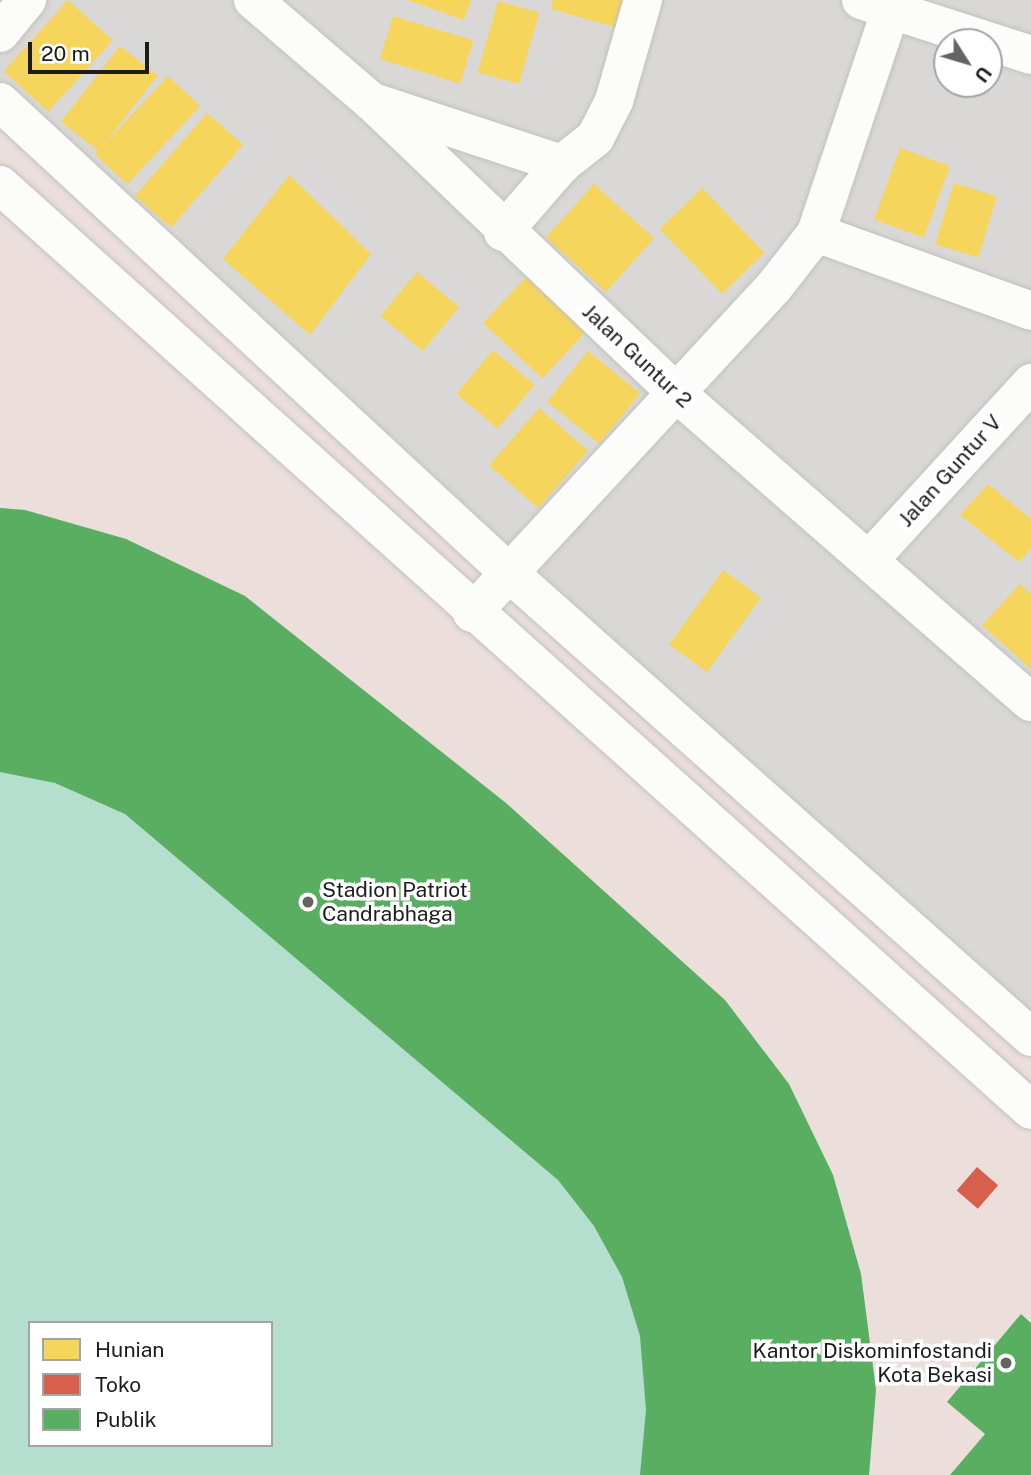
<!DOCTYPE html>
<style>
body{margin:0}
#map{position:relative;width:1031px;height:1475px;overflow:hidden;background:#eae9e4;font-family:"Public Sans",sans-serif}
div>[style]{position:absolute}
.residential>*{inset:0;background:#d9d8d6}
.commercial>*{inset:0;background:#ebdedb}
.pitch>*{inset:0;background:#b4decd}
.homes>*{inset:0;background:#f6d55c;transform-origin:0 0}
.shops>*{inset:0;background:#d6604d;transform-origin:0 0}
.public>*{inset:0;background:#5aae61}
.roads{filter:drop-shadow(0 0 2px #c1c1bf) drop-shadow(0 0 2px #c1c1bf)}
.minor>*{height:38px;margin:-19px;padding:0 19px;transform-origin:19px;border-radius:19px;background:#fcfcfb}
.dots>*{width:19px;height:19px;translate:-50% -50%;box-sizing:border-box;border:4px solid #fff;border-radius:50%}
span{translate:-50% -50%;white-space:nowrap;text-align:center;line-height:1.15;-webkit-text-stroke:7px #fff;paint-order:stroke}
.street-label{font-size:21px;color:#1c1c1c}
.poi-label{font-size:21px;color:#1c1c1c}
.left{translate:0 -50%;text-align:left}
.right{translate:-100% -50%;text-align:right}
.legend{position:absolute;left:28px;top:1321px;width:245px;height:126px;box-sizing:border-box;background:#fff;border:2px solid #a4a4a4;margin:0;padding:9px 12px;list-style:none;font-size:21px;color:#1c1c1c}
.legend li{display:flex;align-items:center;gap:14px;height:35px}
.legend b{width:35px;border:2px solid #a4a4a4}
.north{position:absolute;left:933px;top:28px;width:70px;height:70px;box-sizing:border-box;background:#fff;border:2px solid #a4a4a4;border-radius:50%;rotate:127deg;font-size:19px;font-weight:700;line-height:28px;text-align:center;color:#1c1c1c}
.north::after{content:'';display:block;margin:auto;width:24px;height:32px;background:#646462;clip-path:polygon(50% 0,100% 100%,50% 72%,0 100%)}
.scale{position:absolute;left:28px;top:42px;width:121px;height:32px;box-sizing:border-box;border:4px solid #1c1c1c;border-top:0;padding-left:9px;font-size:21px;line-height:24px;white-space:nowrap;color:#1c1c1c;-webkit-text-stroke:5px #fff;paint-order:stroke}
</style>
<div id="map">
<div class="residential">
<div style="clip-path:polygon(evenodd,0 0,1031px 0,1031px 1037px,0 110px,0 0,947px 42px,989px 42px,989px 84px,947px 84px,947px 42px)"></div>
</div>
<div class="commercial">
<div style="clip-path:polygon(evenodd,0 110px,1031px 1037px,1031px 1475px,0 1475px,0 110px,30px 1323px,271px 1323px,271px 1445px,30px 1445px,30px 1323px)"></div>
</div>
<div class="pitch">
<div style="clip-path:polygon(evenodd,0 508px,25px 510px,126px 539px,245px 596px,506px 803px,789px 1084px,833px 1175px,861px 1274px,876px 1390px,869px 1475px,0 1475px,0 508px,30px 1323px,271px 1323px,271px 1445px,30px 1445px,30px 1323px)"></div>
</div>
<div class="homes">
<div style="left:68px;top:0;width:60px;height:96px;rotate:42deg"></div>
<div style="clip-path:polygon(407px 0,471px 0,464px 20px)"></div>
<div style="clip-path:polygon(553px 0,630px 0,622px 29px,551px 9px)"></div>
<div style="left:498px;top:1px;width:43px;height:74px;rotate:16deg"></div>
<div style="left:393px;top:16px;width:84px;height:45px;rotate:17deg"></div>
<div style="left:120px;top:46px;width:48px;height:96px;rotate:38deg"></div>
<div style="left:168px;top:76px;width:44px;height:107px;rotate:43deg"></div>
<div style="left:207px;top:113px;width:48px;height:110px;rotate:41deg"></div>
<div style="left:900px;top:148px;width:53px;height:76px;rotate:20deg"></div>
<div style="clip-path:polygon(289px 175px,371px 254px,310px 335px,223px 259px)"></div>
<div style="left:954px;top:183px;width:45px;height:64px;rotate:17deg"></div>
<div style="left:594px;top:184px;width:81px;height:72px;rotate:42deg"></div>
<div style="left:702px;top:188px;width:90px;height:59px;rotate:46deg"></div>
<div style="left:417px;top:272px;width:55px;height:57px;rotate:40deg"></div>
<div style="left:526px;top:277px;width:81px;height:63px;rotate:43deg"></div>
<div style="left:493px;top:350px;width:54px;height:57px;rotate:40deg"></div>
<div style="left:588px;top:351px;width:67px;height:65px;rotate:39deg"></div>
<div style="left:539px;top:408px;width:65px;height:76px;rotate:41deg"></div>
<div style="clip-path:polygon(988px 484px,1031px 519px,1031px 548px,1019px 562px,960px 515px)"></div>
<div style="left:723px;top:570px;width:47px;height:92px;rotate:36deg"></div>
<div style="clip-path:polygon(1020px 584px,1031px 594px,1031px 669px,982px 625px)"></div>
</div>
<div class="shops">
<div style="left:977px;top:1167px;width:28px;height:31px;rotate:41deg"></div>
</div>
<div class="public">
<div style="clip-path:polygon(0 508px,25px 510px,126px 539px,245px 596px,506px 803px,725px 1000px,789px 1084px,833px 1175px,861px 1274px,876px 1390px,869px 1475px,640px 1475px,646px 1410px,640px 1336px,622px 1277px,594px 1226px,558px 1180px,125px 814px,55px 783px,0 772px)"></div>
<div style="clip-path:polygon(1021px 1314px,1031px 1323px,1031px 1475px,950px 1475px,985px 1434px,947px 1402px)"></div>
</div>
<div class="roads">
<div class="minor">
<div style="left:253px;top:0;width:155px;rotate:40.6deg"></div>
<div style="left:371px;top:101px;width:419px;rotate:43.7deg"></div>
<div style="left:674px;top:391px;width:473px;rotate:41.1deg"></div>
<div style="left:861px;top:0;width:179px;rotate:17.9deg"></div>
<div style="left:0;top:33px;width:43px;rotate:-50.7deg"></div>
<div style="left:0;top:102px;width:692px;rotate:42.77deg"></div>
<div style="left:508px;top:572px;width:700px;rotate:41.64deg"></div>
<div style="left:379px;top:104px;width:193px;rotate:18.2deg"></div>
<div style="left:0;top:185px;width:1385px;rotate:41.9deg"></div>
<div style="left:503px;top:232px;width:90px;rotate:-49.1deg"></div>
<div style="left:562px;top:164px;width:42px;rotate:-38.2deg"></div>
<div style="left:595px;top:138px;width:42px;rotate:-62.8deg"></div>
<div style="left:614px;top:101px;width:105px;rotate:-74deg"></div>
<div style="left:816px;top:233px;width:229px;rotate:19.9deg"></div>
<div style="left:870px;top:559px;width:239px;rotate:-47.5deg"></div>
<div style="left:472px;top:613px;width:444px;rotate:-47.2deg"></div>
<div style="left:774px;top:287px;width:68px;rotate:-52.1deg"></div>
<div style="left:816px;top:233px;width:246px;rotate:-71.5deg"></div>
</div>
</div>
<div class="dots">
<div style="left:308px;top:902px;background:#646462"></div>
<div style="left:1006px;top:1363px;background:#646462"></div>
</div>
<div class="street-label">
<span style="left:637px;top:356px;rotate:43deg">Jalan Guntur 2</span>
<span style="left:950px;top:471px;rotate:-48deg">Jalan Guntur V</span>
</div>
<div class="poi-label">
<span class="left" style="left:322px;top:902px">Stadion Patriot<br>Candrabhaga</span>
<span class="right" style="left:992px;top:1363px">Kantor Diskominfostandi<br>Kota Bekasi</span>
</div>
<ul class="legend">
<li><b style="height:19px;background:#f6d55c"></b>Hunian</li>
<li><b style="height:19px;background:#d6604d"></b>Toko</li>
<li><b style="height:19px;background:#5aae61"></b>Publik</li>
</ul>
<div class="north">U</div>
<div class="scale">20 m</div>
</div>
